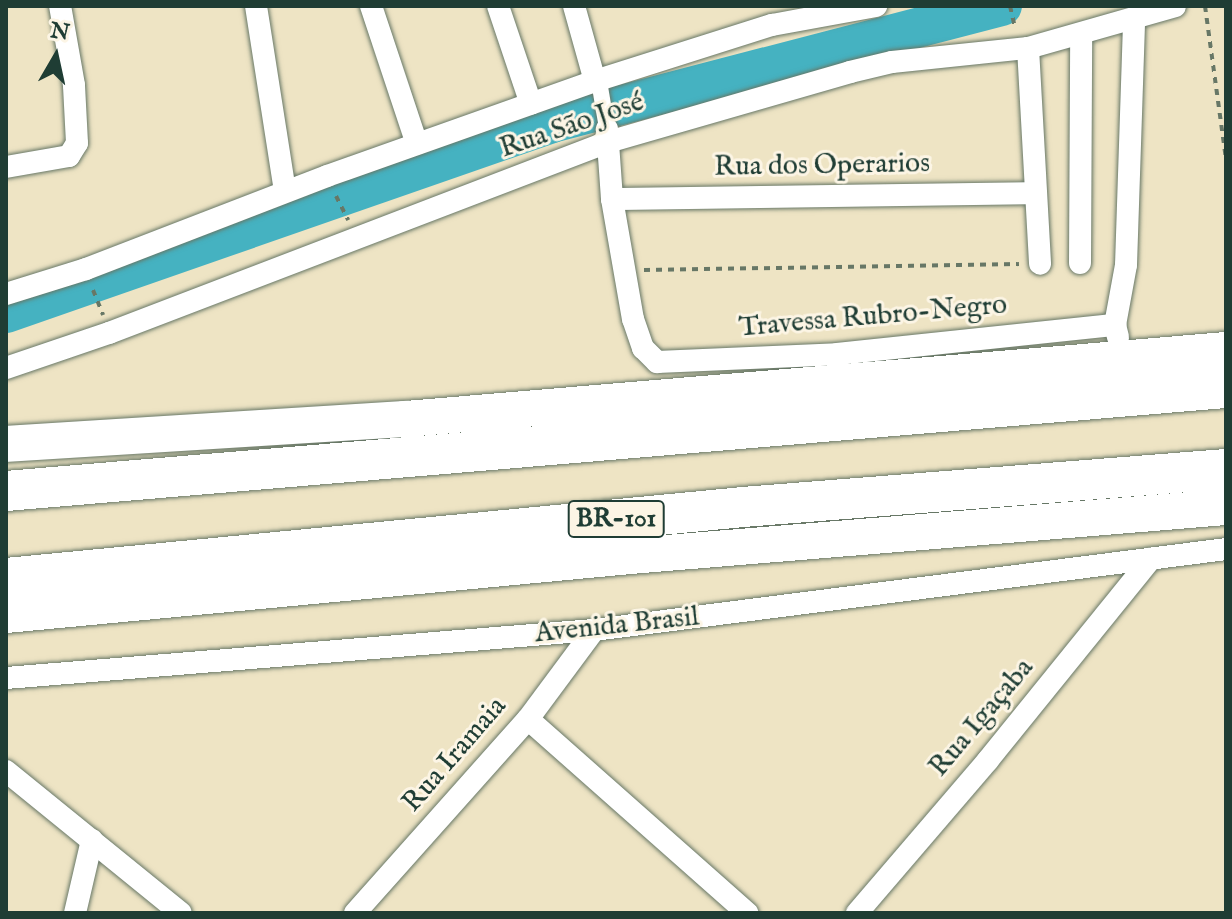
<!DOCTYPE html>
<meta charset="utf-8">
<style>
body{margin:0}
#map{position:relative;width:1232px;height:919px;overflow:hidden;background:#eee4c4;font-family:"IM FELL English",serif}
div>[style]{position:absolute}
.river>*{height:40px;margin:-20px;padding:0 20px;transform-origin:20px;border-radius:20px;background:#45b2c1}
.path>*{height:4px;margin-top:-2px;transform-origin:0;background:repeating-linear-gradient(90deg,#677766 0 6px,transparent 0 12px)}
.roads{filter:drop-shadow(0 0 2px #677766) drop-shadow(0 0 2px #677766)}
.pedestrian>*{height:16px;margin:-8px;padding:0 8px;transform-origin:8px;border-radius:8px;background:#fff}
.minor>*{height:22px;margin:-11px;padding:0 11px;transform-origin:11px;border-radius:11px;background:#fff}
.trunk>*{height:36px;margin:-18px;padding:0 18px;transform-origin:18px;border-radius:18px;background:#fff}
.motorway>*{height:40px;margin:-20px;padding:0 20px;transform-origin:20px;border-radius:20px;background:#fff}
span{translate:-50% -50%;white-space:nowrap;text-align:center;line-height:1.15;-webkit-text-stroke:6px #fcf5e5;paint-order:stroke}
.shield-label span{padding:2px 6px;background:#fcf5e5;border:2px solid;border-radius:6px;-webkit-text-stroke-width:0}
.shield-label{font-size:26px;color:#1f3d34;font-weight:700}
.street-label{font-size:28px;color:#1f3d34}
.frame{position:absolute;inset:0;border:8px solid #1f3d34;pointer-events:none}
.north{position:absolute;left:16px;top:16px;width:80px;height:80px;-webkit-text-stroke:6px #fcf5e5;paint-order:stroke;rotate:9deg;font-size:22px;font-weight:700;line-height:32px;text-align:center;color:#1f3d34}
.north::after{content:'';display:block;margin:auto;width:28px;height:36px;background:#1f3d34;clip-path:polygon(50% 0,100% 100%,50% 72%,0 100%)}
</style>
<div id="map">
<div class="river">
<div style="left:6px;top:313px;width:578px;rotate:-19.19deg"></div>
<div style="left:552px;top:123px;width:465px;rotate:-14.6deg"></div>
</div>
<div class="path">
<div style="left:1010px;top:6px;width:22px;rotate:77deg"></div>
<div style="left:1205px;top:6px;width:154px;rotate:82.2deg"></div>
<div style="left:336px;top:196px;width:27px;rotate:63deg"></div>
<div style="left:644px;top:270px;width:375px;rotate:-0.9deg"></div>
<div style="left:93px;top:290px;width:27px;rotate:68deg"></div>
</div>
<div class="roads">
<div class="pedestrian">
<div style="left:600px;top:87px;width:42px;rotate:80.3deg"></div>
</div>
<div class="minor">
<div style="left:256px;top:6px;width:187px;rotate:81.1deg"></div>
<div style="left:371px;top:6px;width:145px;rotate:71.6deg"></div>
<div style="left:498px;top:6px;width:103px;rotate:71.4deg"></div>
<div style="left:574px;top:6px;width:78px;rotate:74.4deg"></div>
<div style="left:1028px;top:48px;width:216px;rotate:86.8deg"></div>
<div style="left:607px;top:129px;width:70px;rotate:85.9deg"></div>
<div style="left:612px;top:199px;width:122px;rotate:80.1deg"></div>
<div style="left:633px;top:319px;width:31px;rotate:71deg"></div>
<div style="left:643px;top:348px;width:20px;rotate:45deg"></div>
<div style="left:657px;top:362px;width:180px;rotate:-2.5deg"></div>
<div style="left:837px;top:354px;width:280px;rotate:-6deg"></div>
<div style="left:6px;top:167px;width:64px;rotate:-9.9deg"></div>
<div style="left:69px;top:156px;width:15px;rotate:-58deg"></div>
<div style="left:77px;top:143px;width:58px;rotate:-93deg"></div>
<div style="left:74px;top:85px;width:80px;rotate:-100deg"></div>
<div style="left:612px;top:199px;width:422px;rotate:-0.8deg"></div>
<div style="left:1080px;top:263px;width:229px;rotate:-89.7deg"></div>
<div style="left:6px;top:294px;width:84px;rotate:-17.4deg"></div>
<div style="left:86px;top:269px;width:258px;rotate:-21.1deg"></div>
<div style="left:327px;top:176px;width:284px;rotate:-19.5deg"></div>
<div style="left:595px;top:81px;width:186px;rotate:-17.6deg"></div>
<div style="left:772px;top:25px;width:106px;rotate:-10.4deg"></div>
<div style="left:1118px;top:337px;width:12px;rotate:-104deg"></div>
<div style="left:1115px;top:325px;width:61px;rotate:-79.6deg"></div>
<div style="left:1126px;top:265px;width:245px;rotate:-88.1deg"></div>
<div style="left:6px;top:368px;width:109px;rotate:-18.8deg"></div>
<div style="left:109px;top:333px;width:534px;rotate:-20.95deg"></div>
<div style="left:608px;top:142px;width:252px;rotate:-16.1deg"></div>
<div style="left:850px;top:72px;width:43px;rotate:-13.4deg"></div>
<div style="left:892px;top:62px;width:137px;rotate:-5.9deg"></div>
<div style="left:1028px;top:48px;width:153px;rotate:-15.9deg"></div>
<div style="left:6px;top:678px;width:590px;rotate:-4.67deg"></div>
<div style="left:594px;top:630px;width:637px;rotate:-7.3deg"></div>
<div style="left:528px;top:719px;width:293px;rotate:41.5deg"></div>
<div style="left:6px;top:771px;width:225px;rotate:39.1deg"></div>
<div style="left:75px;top:913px;width:75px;rotate:-76.9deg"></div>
<div style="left:355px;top:913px;width:260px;rotate:-48.3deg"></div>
<div style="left:528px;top:719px;width:111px;rotate:-53.4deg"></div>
<div style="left:857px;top:913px;width:201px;rotate:-49.4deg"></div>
<div style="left:988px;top:760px;width:259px;rotate:-51deg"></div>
</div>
<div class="trunk">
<div style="left:6px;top:444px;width:401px;rotate:-3.6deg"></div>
<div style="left:406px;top:419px;width:823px;rotate:-4.81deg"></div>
<div style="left:6px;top:615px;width:627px;rotate:-5.4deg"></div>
<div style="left:630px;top:556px;width:598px;rotate:-4.7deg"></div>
</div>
<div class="motorway">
<div style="left:6px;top:491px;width:1224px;rotate:-4.83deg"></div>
<div style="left:6px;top:578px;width:740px;rotate:-5.5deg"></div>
<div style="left:743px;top:507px;width:484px;rotate:-4.5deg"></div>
</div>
</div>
<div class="shield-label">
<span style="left:616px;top:519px">BR-101</span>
</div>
<div class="street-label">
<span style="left:572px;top:126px;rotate:-19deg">Rua São José</span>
<span style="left:822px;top:166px;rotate:-1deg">Rua dos Operarios</span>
<span style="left:873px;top:317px;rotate:-5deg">Travessa Rubro-Negro</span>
<span style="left:617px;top:626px;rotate:-6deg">Avenida Brasil</span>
<span style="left:982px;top:718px;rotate:-50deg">Rua Igaçaba</span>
<span style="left:455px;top:755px;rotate:-49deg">Rua Iramaia</span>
</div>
<div class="frame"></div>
<div class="north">N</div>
</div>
